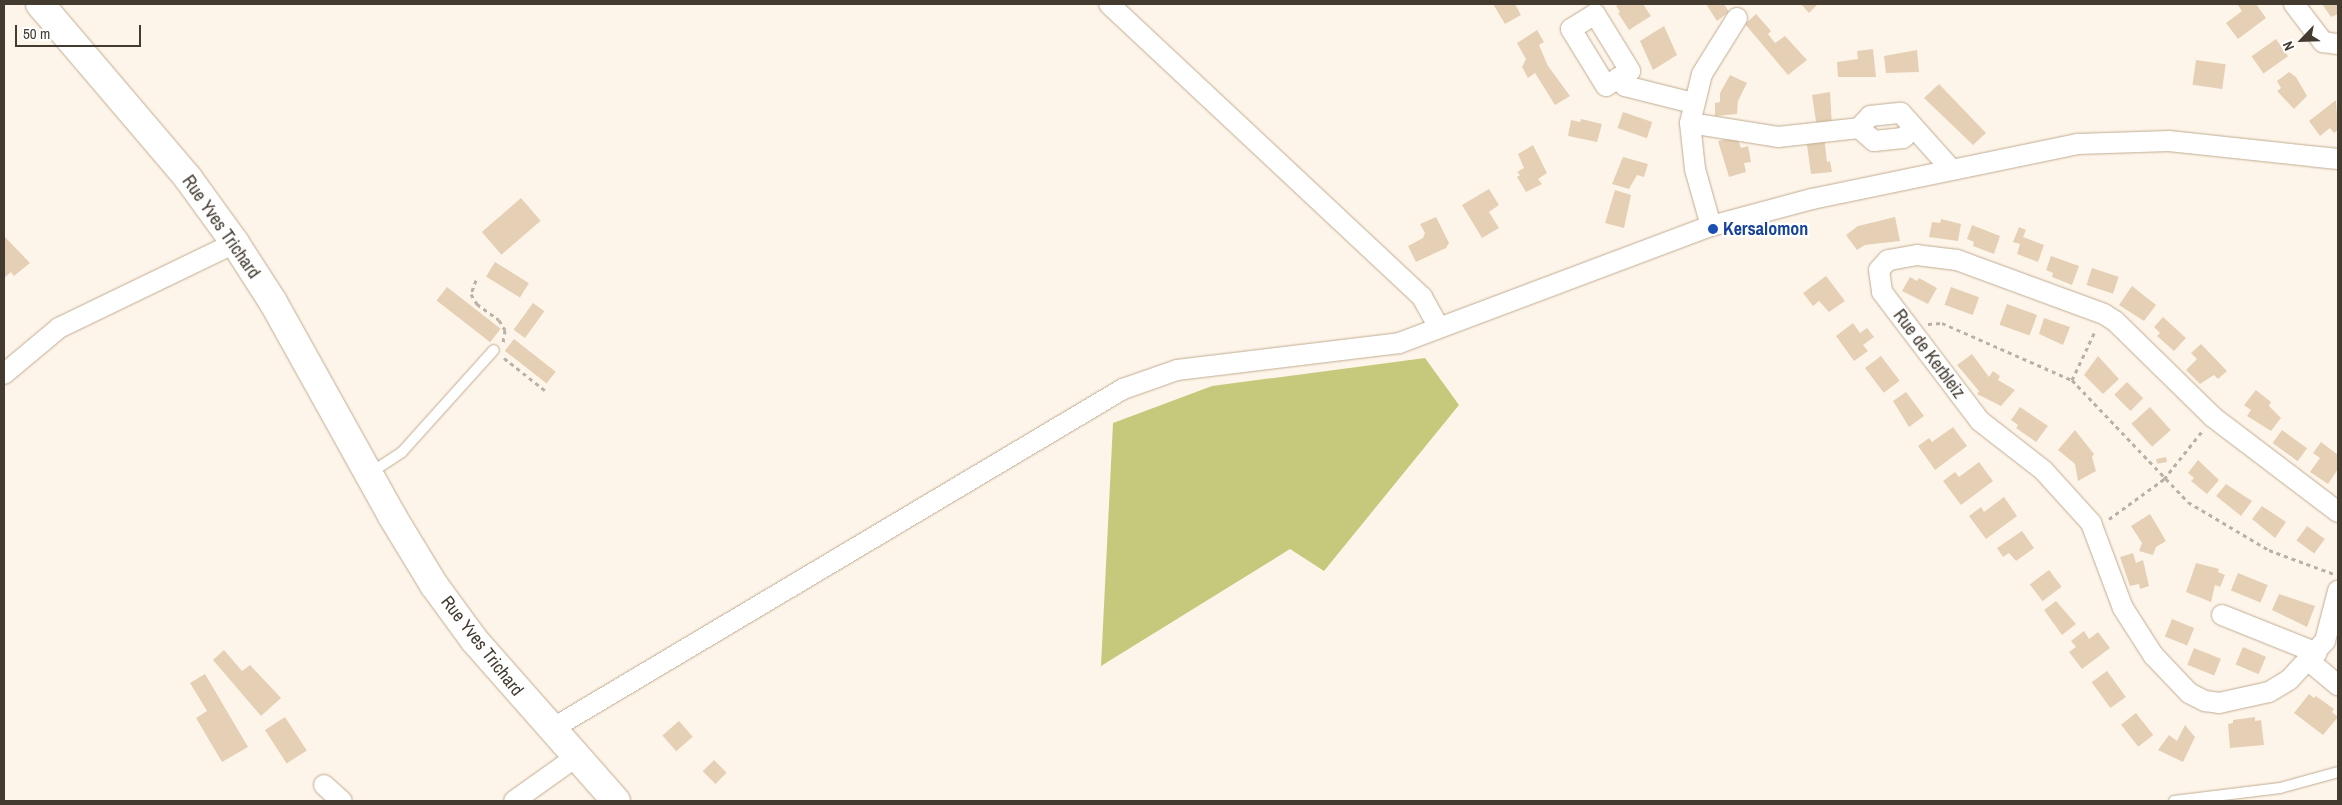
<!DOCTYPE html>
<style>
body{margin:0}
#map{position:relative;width:2342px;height:805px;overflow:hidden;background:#fef5ea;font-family:"Archivo Narrow",sans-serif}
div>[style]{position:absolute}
.forest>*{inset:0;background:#c6c97c}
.building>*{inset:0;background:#e5d0b5;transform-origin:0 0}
.path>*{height:3px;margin-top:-1.5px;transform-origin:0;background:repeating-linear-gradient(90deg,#bab1a6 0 4px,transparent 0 8px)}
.roads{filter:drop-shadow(0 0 1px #c0ac91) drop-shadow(0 0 1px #c0ac91)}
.service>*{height:10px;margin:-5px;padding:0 5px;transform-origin:5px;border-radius:5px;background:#fff}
.minor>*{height:20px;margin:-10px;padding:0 10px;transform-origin:10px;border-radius:10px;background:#fff}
.secondary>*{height:28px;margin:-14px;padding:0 14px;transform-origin:14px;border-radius:14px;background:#fff}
.dots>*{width:14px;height:14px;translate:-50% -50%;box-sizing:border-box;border:2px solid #fff;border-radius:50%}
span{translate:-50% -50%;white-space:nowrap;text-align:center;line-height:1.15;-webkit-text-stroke:4.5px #fff;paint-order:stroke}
.street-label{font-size:18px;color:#433b30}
.transit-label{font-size:18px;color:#164399;font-weight:700}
.left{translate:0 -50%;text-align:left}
.frame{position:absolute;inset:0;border:5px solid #433b30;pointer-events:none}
.north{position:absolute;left:2277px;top:15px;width:50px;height:50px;-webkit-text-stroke:4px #fff;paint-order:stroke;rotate:246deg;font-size:14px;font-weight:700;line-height:20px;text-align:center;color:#433b30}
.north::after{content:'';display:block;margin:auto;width:18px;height:22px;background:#433b30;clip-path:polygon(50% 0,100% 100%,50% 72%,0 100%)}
.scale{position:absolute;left:15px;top:25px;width:126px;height:22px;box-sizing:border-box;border:2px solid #433b30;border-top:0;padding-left:6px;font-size:15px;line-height:18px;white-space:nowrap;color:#433b30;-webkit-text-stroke:4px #fff;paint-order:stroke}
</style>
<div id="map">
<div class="forest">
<div style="clip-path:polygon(1425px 358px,1459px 405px,1324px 571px,1290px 549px,1101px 666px,1113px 423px,1212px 386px)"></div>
</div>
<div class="building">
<div style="clip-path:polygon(1493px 4px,1515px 4px,1521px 15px,1505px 24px)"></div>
<div style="clip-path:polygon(1620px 4px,1643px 4px,1651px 16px,1629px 30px,1618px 13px,1620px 12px,1616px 6px)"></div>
<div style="clip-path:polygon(1706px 4px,1724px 4px,1729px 12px,1717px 21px)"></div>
<div style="clip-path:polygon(1801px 4px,1818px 4px,1809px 13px)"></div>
<div style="clip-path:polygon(2237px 4px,2256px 4px,2266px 18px,2238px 39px,2226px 23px,2242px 11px)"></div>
<div style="clip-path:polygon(2322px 4px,2338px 4px,2338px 14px,2331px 17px)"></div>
<div style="clip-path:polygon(1756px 14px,1771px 31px,1768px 34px,1775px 43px,1785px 36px,1807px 60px,1788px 75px,1745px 24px)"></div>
<div style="clip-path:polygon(1664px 26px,1677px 55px,1653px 70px,1640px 41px)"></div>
<div style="clip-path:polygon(1537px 30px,1544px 42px,1539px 45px,1548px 66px,1570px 96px,1555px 105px,1535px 73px,1528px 78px,1522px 67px,1526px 59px,1517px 43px)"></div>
<div style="left:2276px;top:39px;width:21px;height:30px;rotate:55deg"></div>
<div style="clip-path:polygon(1873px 49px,1876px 77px,1838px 77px,1837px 62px,1858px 59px,1857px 51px)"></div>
<div style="clip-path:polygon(1917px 50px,1919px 72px,1886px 73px,1884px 56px)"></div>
<div style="left:2196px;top:60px;width:30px;height:25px;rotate:8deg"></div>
<div style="clip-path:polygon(2289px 72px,2296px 77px,2307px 96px,2294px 109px,2277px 91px,2281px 88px,2277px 81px)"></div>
<div style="clip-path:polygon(1730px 75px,1747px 83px,1738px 101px,1737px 114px,1715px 116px,1715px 103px,1720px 102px,1720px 93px)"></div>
<div style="clip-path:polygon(1939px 84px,1986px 133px,1973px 145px,1924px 98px)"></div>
<div style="clip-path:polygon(1830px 92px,1832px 127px,1817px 128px,1812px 95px)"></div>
<div style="clip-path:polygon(2336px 100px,2338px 130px,2334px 133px,2330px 128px,2320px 136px,2309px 121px)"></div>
<div style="left:1623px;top:112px;width:31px;height:17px;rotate:19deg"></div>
<div style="clip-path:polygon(1581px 119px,1602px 124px,1597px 142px,1568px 136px,1571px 120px,1580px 122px)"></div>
<div style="clip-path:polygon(1824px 135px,1827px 162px,1830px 161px,1832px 172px,1811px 174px,1806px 138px)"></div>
<div style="clip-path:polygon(1737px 137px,1741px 148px,1748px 146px,1751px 162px,1744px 163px,1746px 172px,1729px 177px,1718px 141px)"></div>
<div style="clip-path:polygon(1533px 145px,1547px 173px,1538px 179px,1542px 184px,1526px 192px,1517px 177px,1520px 175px,1517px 172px,1524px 168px,1518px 154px)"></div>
<div style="clip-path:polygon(1623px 157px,1648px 164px,1644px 177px,1637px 175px,1629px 189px,1612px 184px)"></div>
<div style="clip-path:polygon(1489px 189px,1499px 205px,1489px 212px,1499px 228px,1482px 238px,1462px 205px)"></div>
<div style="clip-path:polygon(1615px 190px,1631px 195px,1624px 228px,1605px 223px)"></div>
<div style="left:521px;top:198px;width:30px;height:52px;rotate:49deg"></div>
<div style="clip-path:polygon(1436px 217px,1449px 243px,1446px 248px,1416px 262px,1408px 246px,1423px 238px,1425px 233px,1420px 224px)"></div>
<div style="clip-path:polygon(1895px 217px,1900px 241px,1865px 245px,1857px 250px,1846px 235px,1858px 226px)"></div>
<div style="clip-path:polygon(1941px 219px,1961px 224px,1958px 241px,1929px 237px,1932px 222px,1940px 223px)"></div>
<div style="clip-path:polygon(1972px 225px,2000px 236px,1994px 254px,1973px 246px,1974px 242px,1967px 239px)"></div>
<div style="clip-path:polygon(2019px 227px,2026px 230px,2023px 237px,2044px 245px,2038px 262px,2017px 254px,2020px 244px,2013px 242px)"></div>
<div style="clip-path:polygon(4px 236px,30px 263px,14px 276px,11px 272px,4px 278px)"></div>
<div style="clip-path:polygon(2051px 256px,2079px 266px,2072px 285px,2052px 277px,2053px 273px,2046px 270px)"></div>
<div style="left:495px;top:262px;width:40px;height:17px;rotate:32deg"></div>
<div style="left:2092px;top:268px;width:28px;height:18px;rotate:18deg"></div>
<div style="clip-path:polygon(1826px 276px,1845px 301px,1829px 312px,1819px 301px,1813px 306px,1803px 293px)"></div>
<div style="clip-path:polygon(1910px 277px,1917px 281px,1919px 278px,1937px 288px,1928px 304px,1902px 291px)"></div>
<div style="clip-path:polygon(2132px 286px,2156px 305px,2144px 321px,2119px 305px)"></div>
<div style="left:447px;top:287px;width:68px;height:17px;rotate:38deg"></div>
<div style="left:1951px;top:287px;width:30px;height:19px;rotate:20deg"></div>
<div style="left:533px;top:303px;width:14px;height:33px;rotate:36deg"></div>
<div style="left:2007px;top:304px;width:32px;height:22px;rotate:20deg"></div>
<div style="clip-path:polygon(2163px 317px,2186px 338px,2174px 351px,2157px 336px,2160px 333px,2154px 327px)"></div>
<div style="clip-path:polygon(2044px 318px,2070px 327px,2063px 345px,2039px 334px)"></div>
<div style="clip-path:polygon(1853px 323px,1860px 333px,1867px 328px,1874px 337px,1863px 345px,1868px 351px,1854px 361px,1836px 336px)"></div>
<div style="left:514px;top:339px;width:53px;height:15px;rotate:38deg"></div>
<div style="clip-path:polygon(2201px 344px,2227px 371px,2218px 379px,2214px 375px,2200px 384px,2186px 370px,2197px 359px,2191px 353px)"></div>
<div style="clip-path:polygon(1972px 354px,1989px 377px,1993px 371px,2000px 376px,1998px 380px,2015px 390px,2001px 406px,1977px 394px,1979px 391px,1957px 365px)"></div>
<div style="left:1881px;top:356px;width:31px;height:20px;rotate:53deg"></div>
<div style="clip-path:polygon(2098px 356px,2119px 379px,2103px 394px,2084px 375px)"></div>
<div style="left:2127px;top:382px;width:23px;height:18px;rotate:45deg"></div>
<div style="clip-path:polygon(2256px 390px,2271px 402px,2269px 406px,2281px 418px,2271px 431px,2247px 416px,2251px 410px,2244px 405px)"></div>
<div style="clip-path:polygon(1906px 392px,1924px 416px,1909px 427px,1893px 401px)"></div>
<div style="clip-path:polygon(2020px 407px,2048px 426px,2036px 442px,2016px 428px,2018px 425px,2011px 420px)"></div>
<div style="left:2150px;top:407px;width:31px;height:25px;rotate:48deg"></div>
<div style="clip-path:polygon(1953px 427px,1967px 446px,1935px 470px,1918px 446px,1929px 438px,1932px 442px)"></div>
<div style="clip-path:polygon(2075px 430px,2094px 454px,2092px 457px,2096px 471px,2078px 481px,2075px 464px,2058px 450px)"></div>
<div style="left:2282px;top:430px;width:31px;height:16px;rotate:36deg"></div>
<div style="clip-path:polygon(2321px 442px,2338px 455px,2338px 469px,2328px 484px,2310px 472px,2320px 458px,2313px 453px)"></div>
<div style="left:2166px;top:457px;width:5px;height:10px;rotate:79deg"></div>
<div style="clip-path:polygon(2198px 460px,2219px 480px,2207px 494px,2191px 481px,2194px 478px,2188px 473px)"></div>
<div style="clip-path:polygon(1979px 462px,1993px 481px,1961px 505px,1943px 481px,1955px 472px,1959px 477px)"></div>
<div style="clip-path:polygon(2226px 484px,2252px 501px,2241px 516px,2216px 496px)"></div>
<div style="clip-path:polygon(2004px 497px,2017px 516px,1986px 539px,1969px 516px,1981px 507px,1984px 512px)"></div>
<div style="clip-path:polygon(2262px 506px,2286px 522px,2275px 538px,2252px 519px)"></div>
<div style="clip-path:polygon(2150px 514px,2166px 541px,2156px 547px,2153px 555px,2139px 551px,2142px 543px,2131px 526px)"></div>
<div style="left:2307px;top:526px;width:22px;height:18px;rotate:36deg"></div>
<div style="clip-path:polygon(2022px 531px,2034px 548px,2016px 561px,2009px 553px,2003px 557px,1997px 548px)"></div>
<div style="clip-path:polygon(2133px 553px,2136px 563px,2143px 560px,2149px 586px,2140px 589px,2139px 584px,2130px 586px,2120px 557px)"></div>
<div style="clip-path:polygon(2196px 563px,2219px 569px,2218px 572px,2225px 575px,2220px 587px,2215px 585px,2211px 602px,2186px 592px)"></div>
<div style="left:2049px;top:570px;width:21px;height:24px;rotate:53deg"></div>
<div style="left:2238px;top:573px;width:32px;height:19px;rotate:22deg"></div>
<div style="clip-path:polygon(2279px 594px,2315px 606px,2307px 627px,2272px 610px)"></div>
<div style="clip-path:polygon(2056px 601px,2076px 624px,2062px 635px,2044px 610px)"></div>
<div style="left:2172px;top:619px;width:24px;height:19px;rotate:22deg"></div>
<div style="clip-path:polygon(2084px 631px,2089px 639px,2098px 632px,2110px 648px,2082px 669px,2069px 652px,2076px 647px,2071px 641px)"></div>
<div style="left:2243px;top:647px;width:25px;height:19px;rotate:23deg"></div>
<div style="left:2194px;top:648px;width:29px;height:18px;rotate:22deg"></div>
<div style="clip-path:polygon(224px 650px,242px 671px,250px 665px,281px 698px,261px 716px,213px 660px)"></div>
<div style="left:2107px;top:671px;width:32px;height:19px;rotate:54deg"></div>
<div style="clip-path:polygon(205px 674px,248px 747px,222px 762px,196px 718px,207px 711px,190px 683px)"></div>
<div style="clip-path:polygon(2309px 694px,2314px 698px,2316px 696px,2334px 709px,2332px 712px,2338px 717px,2323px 735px,2294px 713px)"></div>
<div style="left:2136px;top:713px;width:28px;height:19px;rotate:52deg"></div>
<div style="left:285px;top:717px;width:40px;height:24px;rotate:57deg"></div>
<div style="clip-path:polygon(2255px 717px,2255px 721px,2261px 720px,2264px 745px,2230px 748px,2228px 724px,2233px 723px,2233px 720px)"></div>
<div style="left:679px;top:721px;width:21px;height:22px;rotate:49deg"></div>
<div style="clip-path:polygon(2185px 725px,2195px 737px,2183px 762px,2158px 750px,2169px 735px,2177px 741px)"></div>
<div style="left:714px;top:760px;width:18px;height:16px;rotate:45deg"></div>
</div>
<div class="path">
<div style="left:476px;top:280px;width:15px;rotate:110deg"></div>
<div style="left:471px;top:294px;width:12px;rotate:59deg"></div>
<div style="left:477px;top:304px;width:27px;rotate:36deg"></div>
<div style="left:499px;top:320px;width:12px;rotate:59deg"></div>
<div style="left:505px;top:330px;width:13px;rotate:99deg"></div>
<div style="left:1928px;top:324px;width:14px;rotate:-4deg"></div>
<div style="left:1942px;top:323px;width:142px;rotate:23.7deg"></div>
<div style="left:2072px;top:380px;width:168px;rotate:46.4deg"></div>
<div style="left:2188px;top:502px;width:94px;rotate:30.7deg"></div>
<div style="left:2269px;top:550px;width:69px;rotate:20.3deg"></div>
<div style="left:504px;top:358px;width:55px;rotate:38.3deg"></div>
<div style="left:2072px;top:380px;width:56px;rotate:-64.8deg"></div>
<div style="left:2109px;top:519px;width:68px;rotate:-36deg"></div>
<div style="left:2164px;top:479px;width:63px;rotate:-51.5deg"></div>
</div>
<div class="roads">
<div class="service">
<div style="left:370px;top:473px;width:38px;rotate:-33deg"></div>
<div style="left:402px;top:452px;width:137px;rotate:-48deg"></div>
<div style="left:2174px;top:801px;width:107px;rotate:-7deg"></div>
<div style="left:2280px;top:788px;width:60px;rotate:-15.4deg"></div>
</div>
<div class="minor">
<div style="left:1109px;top:4px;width:429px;rotate:43.1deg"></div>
<div style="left:1422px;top:297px;width:35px;rotate:61deg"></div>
<div style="left:2294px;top:4px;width:48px;rotate:52.7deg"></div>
<div style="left:2323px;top:42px;width:15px;rotate:8deg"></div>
<div style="left:1595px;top:14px;width:67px;rotate:58.4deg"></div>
<div style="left:1630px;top:71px;width:28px;rotate:148deg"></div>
<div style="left:1606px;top:86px;width:67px;rotate:-121.6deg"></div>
<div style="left:1571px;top:29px;width:28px;rotate:-32deg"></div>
<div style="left:1618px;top:78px;width:11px;rotate:49deg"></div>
<div style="left:1625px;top:86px;width:70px;rotate:14deg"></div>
<div style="left:1690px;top:123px;width:89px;rotate:9deg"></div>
<div style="left:1778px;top:137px;width:81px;rotate:-6.3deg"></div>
<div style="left:1859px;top:128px;width:16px;rotate:-47deg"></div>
<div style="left:1870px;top:116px;width:31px;rotate:-6deg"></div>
<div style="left:1901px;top:113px;width:76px;rotate:48.2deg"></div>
<div style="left:1859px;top:128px;width:20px;rotate:41deg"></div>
<div style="left:1874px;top:141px;width:29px;rotate:-6deg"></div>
<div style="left:1903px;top:138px;width:15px;rotate:-42deg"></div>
<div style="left:1711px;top:226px;width:59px;rotate:-105.7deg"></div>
<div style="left:1695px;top:169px;width:46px;rotate:-96.2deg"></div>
<div style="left:1690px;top:123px;width:50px;rotate:-76.2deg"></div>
<div style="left:1702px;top:74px;width:66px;rotate:-58deg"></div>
<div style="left:4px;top:374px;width:72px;rotate:-39.9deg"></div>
<div style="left:59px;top:328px;width:195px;rotate:-25.8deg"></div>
<div style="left:2338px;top:512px;width:157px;rotate:-142.8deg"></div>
<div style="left:2213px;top:417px;width:137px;rotate:-135.6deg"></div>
<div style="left:2115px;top:321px;width:13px;rotate:-148deg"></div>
<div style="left:2104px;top:314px;width:157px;rotate:-159.8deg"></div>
<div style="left:1957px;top:260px;width:40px;rotate:-172.9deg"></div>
<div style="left:1917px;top:255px;width:29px;rotate:170deg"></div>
<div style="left:1888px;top:260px;width:13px;rotate:132deg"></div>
<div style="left:1879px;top:270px;width:22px;rotate:82deg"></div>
<div style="left:1882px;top:292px;width:162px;rotate:52.8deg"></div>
<div style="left:1980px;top:421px;width:80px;rotate:37.9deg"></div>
<div style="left:2043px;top:470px;width:72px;rotate:47.8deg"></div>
<div style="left:2091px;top:523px;width:91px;rotate:69.4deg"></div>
<div style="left:2123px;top:608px;width:56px;rotate:57.4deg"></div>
<div style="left:2153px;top:655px;width:52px;rotate:46.5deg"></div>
<div style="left:2189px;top:693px;width:18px;rotate:27deg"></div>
<div style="left:2205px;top:701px;width:14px;rotate:8deg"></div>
<div style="left:2219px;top:703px;width:51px;rotate:-12.4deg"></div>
<div style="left:2269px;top:692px;width:23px;rotate:-31deg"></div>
<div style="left:2289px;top:680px;width:53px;rotate:-47.3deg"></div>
<div style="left:2325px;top:641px;width:52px;rotate:-75.4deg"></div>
<div style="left:2222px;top:615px;width:102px;rotate:21.8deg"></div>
<div style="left:2309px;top:661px;width:38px;rotate:40deg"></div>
<div style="left:550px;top:730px;width:667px;rotate:-30.76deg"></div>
<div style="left:1123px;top:389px;width:57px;rotate:-19.4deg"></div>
<div style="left:1177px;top:370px;width:224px;rotate:-6.9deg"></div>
<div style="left:1399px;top:343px;width:333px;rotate:-20.6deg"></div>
<div style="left:1711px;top:226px;width:105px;rotate:-15deg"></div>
<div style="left:1812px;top:199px;width:272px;rotate:-11.7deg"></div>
<div style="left:2078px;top:144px;width:91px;rotate:-1.9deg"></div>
<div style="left:2169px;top:141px;width:170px;rotate:6.1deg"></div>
<div style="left:324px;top:785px;width:24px;rotate:42deg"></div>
<div style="left:514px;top:801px;width:76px;rotate:-35.4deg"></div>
</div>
<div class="secondary">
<div style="left:40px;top:4px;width:228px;rotate:49.6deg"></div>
<div style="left:188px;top:178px;width:80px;rotate:54.1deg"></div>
<div style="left:235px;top:243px;width:70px;rotate:57.2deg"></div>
<div style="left:273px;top:302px;width:245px;rotate:60.9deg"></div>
<div style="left:392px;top:516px;width:81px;rotate:58.7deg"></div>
<div style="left:434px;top:585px;width:69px;rotate:53.8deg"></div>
<div style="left:475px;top:641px;width:213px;rotate:48.6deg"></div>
</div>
</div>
<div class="dots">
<div style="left:1713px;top:229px;background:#1a4fb4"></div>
</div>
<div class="street-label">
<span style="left:221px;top:227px;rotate:55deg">Rue Yves Trichard</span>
<span style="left:1929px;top:354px;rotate:53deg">Rue de Kerbleiz</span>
<span style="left:482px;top:646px;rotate:52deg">Rue Yves Trichard</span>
</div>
<div class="transit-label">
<span class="left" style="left:1723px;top:229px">Kersalomon</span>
</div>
<div class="frame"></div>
<div class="north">N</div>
<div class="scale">50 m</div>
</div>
